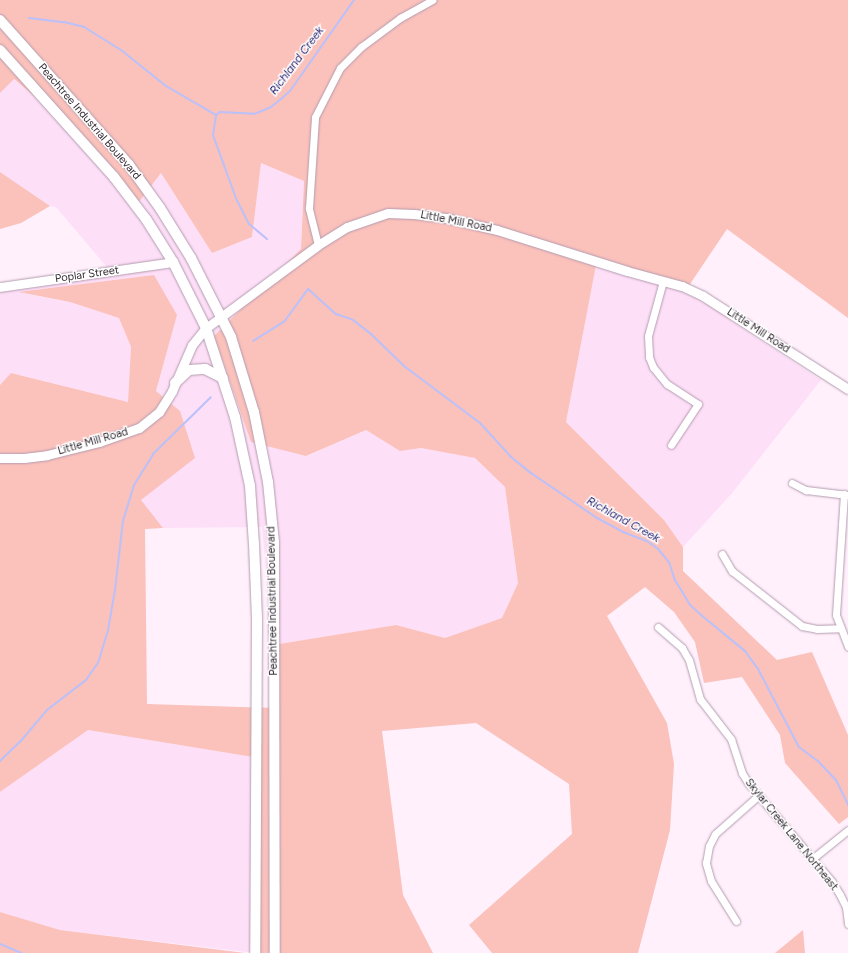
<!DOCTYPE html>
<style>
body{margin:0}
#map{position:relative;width:848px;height:953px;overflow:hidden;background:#fff0fc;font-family:Figtree,sans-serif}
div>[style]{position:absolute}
.built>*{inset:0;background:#fedff8}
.green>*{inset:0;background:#fbc1bb}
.stream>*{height:2px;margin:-1px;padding:0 1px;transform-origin:1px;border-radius:1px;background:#bac1fa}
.roads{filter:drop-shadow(0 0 1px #b39caf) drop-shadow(0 0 1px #b39caf)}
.street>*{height:7px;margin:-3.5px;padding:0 3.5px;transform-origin:3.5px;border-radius:3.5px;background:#fff}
.secondary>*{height:9px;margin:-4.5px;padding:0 4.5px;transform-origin:4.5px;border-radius:4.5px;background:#fff}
.primary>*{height:10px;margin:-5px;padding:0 5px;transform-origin:5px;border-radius:5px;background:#fff}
span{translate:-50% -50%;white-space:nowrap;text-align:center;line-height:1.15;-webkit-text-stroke:3px #fff;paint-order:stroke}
.street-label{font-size:11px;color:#352c34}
.water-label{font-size:12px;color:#251e6d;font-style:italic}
</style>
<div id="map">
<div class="built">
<div style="clip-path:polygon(13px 79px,50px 110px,138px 203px,161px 173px,212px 253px,252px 237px,261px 163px,304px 181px,301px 249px,214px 336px,307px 456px,366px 430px,400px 451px,421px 448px,475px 458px,505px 487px,518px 583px,502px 618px,445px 638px,396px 625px,273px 645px,262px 527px,163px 528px,140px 500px,180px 411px,156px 391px,177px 315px,21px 293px,70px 302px,119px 318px,131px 347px,128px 402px,12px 373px,0 385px,0 290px,111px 272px,56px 207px,50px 206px,0 172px,0 93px)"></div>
<div style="clip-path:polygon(597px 260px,688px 287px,734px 323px,821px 380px,733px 492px,683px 547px,664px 520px,566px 422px)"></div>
<div style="clip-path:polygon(88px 730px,259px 758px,255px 953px,60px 930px,0 912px,0 792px)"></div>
</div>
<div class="green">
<div style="clip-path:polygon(0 0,848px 0,848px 318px,727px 229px,688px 287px,597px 260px,566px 422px,664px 520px,683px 547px,683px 571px,777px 660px,812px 652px,848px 735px,848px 817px,839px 824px,785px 763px,780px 735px,742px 677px,704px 683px,695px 642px,674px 612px,645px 587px,607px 616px,667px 723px,674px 764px,670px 830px,638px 953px,492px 953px,469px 925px,572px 834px,569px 784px,476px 723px,382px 731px,403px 895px,433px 953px,255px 953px,259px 758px,88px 730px,0 792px,0 385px,11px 373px,128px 402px,131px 347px,119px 318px,70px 302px,19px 292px,154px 275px,177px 315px,156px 391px,180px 411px,195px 458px,141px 500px,163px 528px,145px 529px,147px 704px,276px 708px,273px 645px,396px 625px,445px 638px,502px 618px,518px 583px,505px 487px,475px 458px,421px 448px,400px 451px,366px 430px,306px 456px,251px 442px,214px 336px,301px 249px,304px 181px,261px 163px,252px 237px,212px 253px,161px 173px,138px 203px,50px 110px,14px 79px,0 93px)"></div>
<div style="clip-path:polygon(0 172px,50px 206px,21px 223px,0 229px)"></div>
<div style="clip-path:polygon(0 912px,60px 930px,245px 953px,0 953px)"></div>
<div style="clip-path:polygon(803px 930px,805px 953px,775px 953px)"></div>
</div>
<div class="stream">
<div style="left:29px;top:18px;width:35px;rotate:7deg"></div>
<div style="left:64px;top:22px;width:21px;rotate:14deg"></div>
<div style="left:84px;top:27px;width:44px;rotate:31.9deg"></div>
<div style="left:121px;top:50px;width:58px;rotate:38.7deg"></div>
<div style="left:166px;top:86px;width:58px;rotate:30.1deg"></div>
<div style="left:267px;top:239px;width:23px;rotate:-140deg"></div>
<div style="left:249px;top:224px;width:29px;rotate:-117deg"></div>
<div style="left:236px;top:198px;width:67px;rotate:-110.1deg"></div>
<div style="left:213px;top:135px;width:20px;rotate:-81deg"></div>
<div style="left:216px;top:115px;width:5px;rotate:-37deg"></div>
<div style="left:220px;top:112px;width:34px;rotate:3deg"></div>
<div style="left:254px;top:114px;width:18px;rotate:-22deg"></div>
<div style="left:271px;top:107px;width:13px;rotate:-39deg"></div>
<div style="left:281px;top:99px;width:12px;rotate:-42deg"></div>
<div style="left:290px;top:91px;width:111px;rotate:-54.9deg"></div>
<div style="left:253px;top:341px;width:36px;rotate:-32deg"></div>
<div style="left:284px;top:322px;width:41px;rotate:-54deg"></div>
<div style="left:308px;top:289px;width:38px;rotate:42deg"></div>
<div style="left:336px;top:314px;width:18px;rotate:19deg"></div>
<div style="left:353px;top:320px;width:23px;rotate:38deg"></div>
<div style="left:371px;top:334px;width:46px;rotate:44.1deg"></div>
<div style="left:404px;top:366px;width:95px;rotate:36.9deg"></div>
<div style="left:480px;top:423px;width:46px;rotate:47.6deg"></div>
<div style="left:511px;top:457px;width:26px;rotate:39deg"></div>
<div style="left:531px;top:473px;width:80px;rotate:34.3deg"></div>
<div style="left:597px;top:518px;width:30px;rotate:28deg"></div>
<div style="left:623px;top:532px;width:26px;rotate:21deg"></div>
<div style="left:647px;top:541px;width:14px;rotate:36deg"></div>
<div style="left:658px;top:549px;width:17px;rotate:50deg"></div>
<div style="left:669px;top:562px;width:19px;rotate:72deg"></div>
<div style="left:675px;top:580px;width:29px;rotate:59deg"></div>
<div style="left:690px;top:605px;width:15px;rotate:42deg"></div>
<div style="left:701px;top:615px;width:57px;rotate:39.3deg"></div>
<div style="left:745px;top:651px;width:22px;rotate:54deg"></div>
<div style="left:758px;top:669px;width:88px;rotate:62.3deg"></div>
<div style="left:799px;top:747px;width:25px;rotate:37deg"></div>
<div style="left:819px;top:762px;width:25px;rotate:47deg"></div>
<div style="left:836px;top:780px;width:28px;rotate:64deg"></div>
<div style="left:0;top:761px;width:28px;rotate:-44deg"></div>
<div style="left:20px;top:742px;width:42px;rotate:-49.8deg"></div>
<div style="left:47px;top:710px;width:49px;rotate:-37.6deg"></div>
<div style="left:86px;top:680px;width:21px;rotate:-55deg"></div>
<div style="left:98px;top:663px;width:34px;rotate:-73deg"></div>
<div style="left:108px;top:630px;width:41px;rotate:-80.1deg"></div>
<div style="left:115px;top:590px;width:69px;rotate:-83.4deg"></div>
<div style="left:123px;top:521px;width:38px;rotate:-73deg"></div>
<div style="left:134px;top:485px;width:36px;rotate:-58deg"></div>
<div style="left:153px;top:454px;width:81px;rotate:-44.5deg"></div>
<div style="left:0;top:944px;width:23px;rotate:23deg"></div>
</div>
<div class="roads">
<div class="street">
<div style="left:318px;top:245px;width:38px;rotate:-104deg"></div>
<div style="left:309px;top:208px;width:91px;rotate:-86.2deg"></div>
<div style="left:315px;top:117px;width:55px;rotate:-63deg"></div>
<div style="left:340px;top:68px;width:30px;rotate:-45deg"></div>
<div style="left:361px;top:47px;width:49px;rotate:-36.6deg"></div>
<div style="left:400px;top:18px;width:37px;rotate:-29deg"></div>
<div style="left:663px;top:281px;width:57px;rotate:105.3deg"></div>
<div style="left:648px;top:336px;width:21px;rotate:87deg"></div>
<div style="left:649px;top:357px;width:11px;rotate:68deg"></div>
<div style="left:653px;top:367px;width:22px;rotate:51deg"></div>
<div style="left:667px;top:384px;width:37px;rotate:33deg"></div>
<div style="left:698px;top:404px;width:49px;rotate:123.4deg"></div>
<div style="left:792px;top:483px;width:16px;rotate:27deg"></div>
<div style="left:806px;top:490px;width:42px;rotate:6.8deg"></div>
<div style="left:844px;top:494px;width:121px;rotate:93.8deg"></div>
<div style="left:836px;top:615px;width:34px;rotate:69deg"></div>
<div style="left:722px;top:554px;width:20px;rotate:60deg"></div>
<div style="left:732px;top:571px;width:89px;rotate:38.2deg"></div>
<div style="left:802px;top:626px;width:15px;rotate:11deg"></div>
<div style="left:817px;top:629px;width:23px;rotate:-2deg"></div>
<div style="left:658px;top:627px;width:32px;rotate:41deg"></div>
<div style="left:682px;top:648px;width:14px;rotate:60deg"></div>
<div style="left:689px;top:660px;width:41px;rotate:74.2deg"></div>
<div style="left:700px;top:699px;width:51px;rotate:52.2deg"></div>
<div style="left:731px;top:739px;width:36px;rotate:72deg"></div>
<div style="left:742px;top:773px;width:13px;rotate:58deg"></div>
<div style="left:749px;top:784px;width:128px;rotate:49.7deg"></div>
<div style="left:832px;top:882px;width:15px;rotate:58deg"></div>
<div style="left:840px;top:895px;width:13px;rotate:63deg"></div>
<div style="left:846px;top:907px;width:17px;rotate:83deg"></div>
<div style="left:812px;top:859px;width:46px;rotate:-38.9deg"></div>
<div style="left:736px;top:921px;width:47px;rotate:-122deg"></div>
<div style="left:711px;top:881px;width:19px;rotate:-106deg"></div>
<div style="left:706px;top:863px;width:17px;rotate:-80deg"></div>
<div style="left:709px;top:846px;width:13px;rotate:-63deg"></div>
<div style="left:715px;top:834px;width:59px;rotate:-41.6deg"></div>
</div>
<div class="secondary">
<div style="left:0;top:287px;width:175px;rotate:-8.2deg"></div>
<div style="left:0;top:458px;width:24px"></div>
<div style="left:24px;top:458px;width:23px;rotate:-7deg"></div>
<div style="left:47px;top:455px;width:54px;rotate:-14deg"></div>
<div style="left:99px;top:442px;width:42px;rotate:-19.3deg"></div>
<div style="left:139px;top:428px;width:26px;rotate:-39deg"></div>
<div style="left:159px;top:412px;width:25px;rotate:-58deg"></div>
<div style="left:172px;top:391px;width:50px;rotate:-66.5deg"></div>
<div style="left:192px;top:345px;width:22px;rotate:-51deg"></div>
<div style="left:206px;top:328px;width:139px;rotate:-36.5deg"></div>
<div style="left:318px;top:245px;width:34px;rotate:-32deg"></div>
<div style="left:347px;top:227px;width:43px;rotate:-18.9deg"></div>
<div style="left:388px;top:213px;width:26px;rotate:2deg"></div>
<div style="left:414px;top:214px;width:32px;rotate:7deg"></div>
<div style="left:446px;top:218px;width:52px;rotate:13.2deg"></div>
<div style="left:497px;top:230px;width:136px;rotate:17.5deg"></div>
<div style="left:627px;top:271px;width:57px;rotate:15.3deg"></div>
<div style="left:682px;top:286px;width:23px;rotate:25deg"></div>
<div style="left:703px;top:296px;width:172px;rotate:32.7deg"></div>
</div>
<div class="primary">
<div style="left:0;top:20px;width:194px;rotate:48.3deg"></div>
<div style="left:129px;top:165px;width:53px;rotate:54.2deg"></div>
<div style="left:160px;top:208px;width:59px;rotate:58.2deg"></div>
<div style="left:191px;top:258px;width:89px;rotate:63.1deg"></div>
<div style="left:231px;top:337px;width:78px;rotate:73deg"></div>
<div style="left:254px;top:412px;width:71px;rotate:78.7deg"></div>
<div style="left:268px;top:482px;width:60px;rotate:84.3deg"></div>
<div style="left:274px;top:542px;width:411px;rotate:89.9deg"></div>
<div style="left:0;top:50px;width:171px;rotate:48.1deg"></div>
<div style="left:114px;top:177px;width:53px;rotate:52.7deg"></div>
<div style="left:146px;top:219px;width:51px;rotate:57.9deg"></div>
<div style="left:173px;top:262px;width:74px;rotate:63.4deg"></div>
<div style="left:206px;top:328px;width:94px;rotate:72deg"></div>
<div style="left:235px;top:417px;width:71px;rotate:77.7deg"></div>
<div style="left:250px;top:486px;width:58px;rotate:86.1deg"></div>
<div style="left:254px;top:544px;width:74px;rotate:87.7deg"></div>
<div style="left:257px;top:618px;width:335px;rotate:90.3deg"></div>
<div style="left:175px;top:383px;width:19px;rotate:-43deg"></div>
<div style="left:189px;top:370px;width:16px;rotate:-4deg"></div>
<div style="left:205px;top:369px;width:20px;rotate:27deg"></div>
</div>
</div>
<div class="street-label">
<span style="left:89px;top:122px;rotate:49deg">Peachtree Industrial Boulevard</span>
<span style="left:456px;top:222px;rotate:11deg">Little Mill Road</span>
<span style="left:87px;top:275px;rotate:-8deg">Poplar Street</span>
<span style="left:758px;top:331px;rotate:33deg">Little Mill Road</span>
<span style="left:93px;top:442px;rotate:-16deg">Little Mill Road</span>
<span style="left:273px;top:601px;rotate:-91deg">Peachtree Industrial Boulevard</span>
<span style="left:791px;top:835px;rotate:51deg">Skylar Creek Lane Northeast</span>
</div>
<div class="water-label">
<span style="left:297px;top:61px;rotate:-53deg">Richland Creek</span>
<span style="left:623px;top:520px;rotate:29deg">Richland Creek</span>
</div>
</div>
